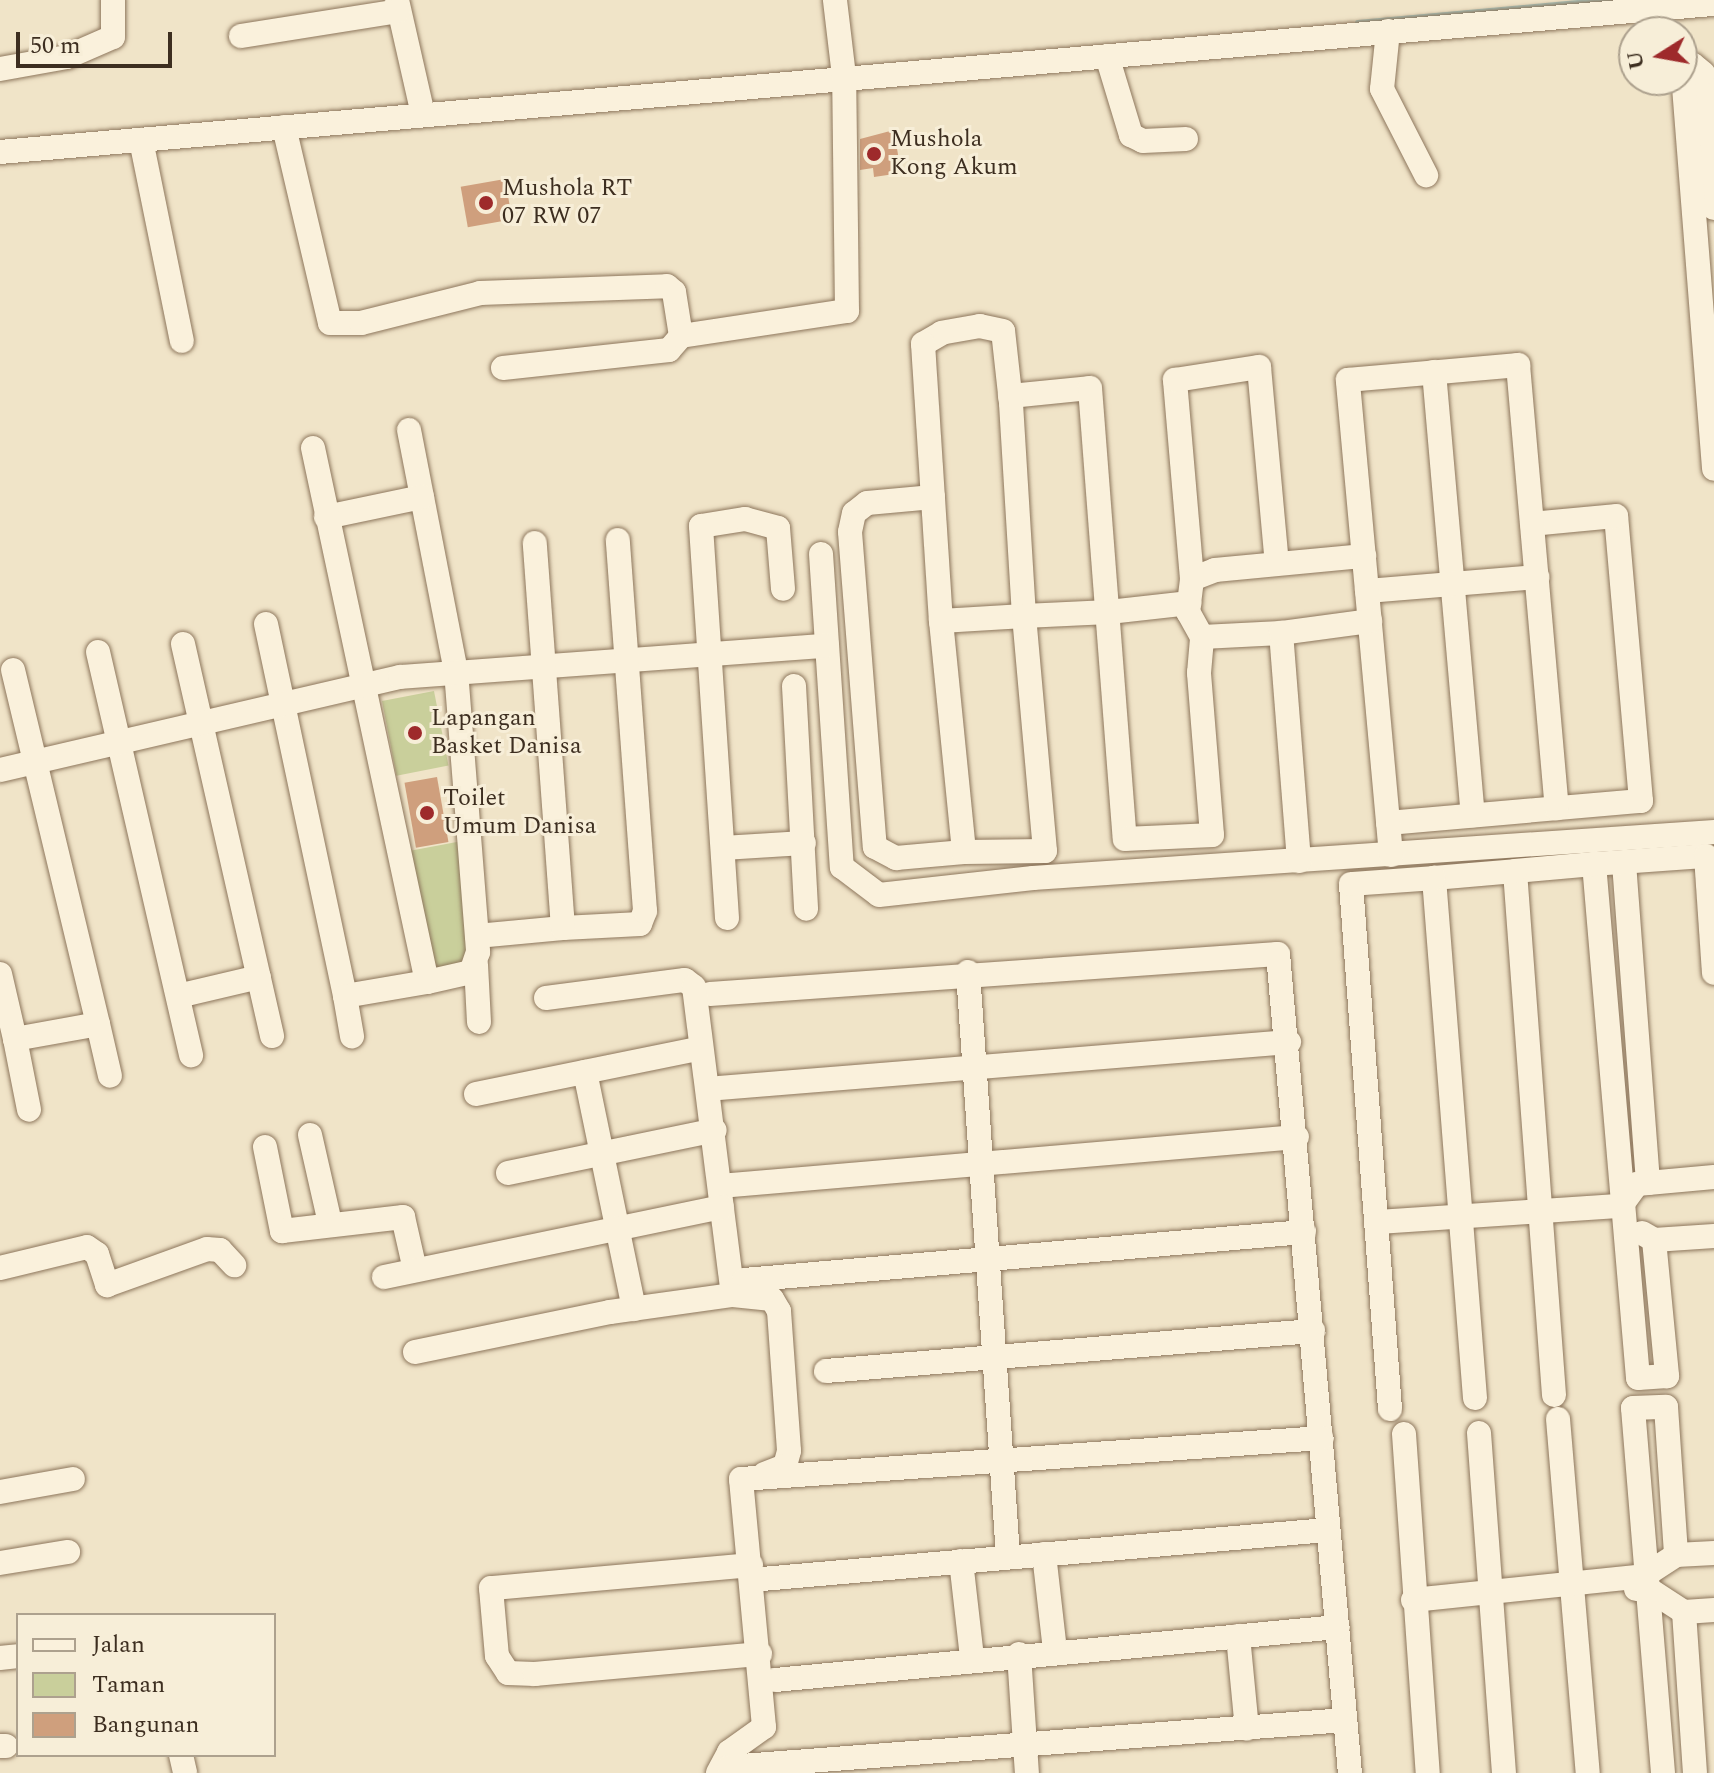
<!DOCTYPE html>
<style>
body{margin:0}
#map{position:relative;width:1714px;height:1773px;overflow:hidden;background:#f0e4c8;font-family:Spectral,serif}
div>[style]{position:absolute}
.green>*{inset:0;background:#c9cf9b;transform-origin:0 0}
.stream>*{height:6px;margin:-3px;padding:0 3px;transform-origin:3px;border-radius:3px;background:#a9c4bc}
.building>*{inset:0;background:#cf9f7d;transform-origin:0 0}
.roads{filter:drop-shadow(0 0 2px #8d765c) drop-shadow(0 0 2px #8d765c)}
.minor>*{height:24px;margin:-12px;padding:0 12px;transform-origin:12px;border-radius:12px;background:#faf1dc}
.dots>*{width:22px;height:22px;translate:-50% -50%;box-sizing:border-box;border:4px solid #f7eed8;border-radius:50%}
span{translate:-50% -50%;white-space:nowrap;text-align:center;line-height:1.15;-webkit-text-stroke:6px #f7eed8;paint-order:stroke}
.poi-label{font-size:24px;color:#3d2e20}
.left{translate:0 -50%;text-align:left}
.legend{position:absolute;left:16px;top:1613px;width:260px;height:144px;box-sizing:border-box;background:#f7eed8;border:2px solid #ada18e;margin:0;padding:10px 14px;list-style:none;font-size:24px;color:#3d2e20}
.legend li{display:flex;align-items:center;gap:16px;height:40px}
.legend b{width:40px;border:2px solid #ada18e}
.north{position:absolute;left:1618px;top:16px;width:80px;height:80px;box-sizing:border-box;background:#f7eed8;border:2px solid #ada18e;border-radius:50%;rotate:259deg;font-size:22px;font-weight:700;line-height:32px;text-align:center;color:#3d2e20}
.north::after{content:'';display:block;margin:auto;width:28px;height:36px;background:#9e2a2b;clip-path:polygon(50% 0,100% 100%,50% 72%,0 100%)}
.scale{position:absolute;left:16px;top:32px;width:156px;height:36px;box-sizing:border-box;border:4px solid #3d2e20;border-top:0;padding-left:10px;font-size:24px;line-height:28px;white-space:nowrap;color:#3d2e20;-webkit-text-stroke:6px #f7eed8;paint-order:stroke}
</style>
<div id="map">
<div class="green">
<div style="left:434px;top:691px;width:76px;height:53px;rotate:79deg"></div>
<div style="clip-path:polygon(462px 841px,470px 964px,436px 971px,409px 851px)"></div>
</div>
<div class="stream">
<div style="left:1358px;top:23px;width:255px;rotate:-5.2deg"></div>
</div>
<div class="building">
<div style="clip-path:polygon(894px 130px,901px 173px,874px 177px,873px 168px,860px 170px,860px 139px)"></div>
<div style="left:505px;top:179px;width:41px;height:45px;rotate:80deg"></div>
<div style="left:437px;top:777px;width:66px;height:33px;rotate:80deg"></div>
</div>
<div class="roads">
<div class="minor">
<div style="left:397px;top:0;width:117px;rotate:77.2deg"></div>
<div style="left:1388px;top:31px;width:58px;rotate:95.9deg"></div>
<div style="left:1382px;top:89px;width:97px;rotate:62.9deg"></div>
<div style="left:241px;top:36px;width:159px;rotate:-9deg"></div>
<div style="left:1107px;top:56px;width:83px;rotate:73.1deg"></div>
<div style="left:1131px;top:135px;width:13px;rotate:27deg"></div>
<div style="left:1143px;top:141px;width:43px;rotate:-2.7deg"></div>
<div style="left:0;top:69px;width:68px;rotate:-10.2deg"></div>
<div style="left:67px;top:57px;width:50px;rotate:-23.5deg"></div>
<div style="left:113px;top:37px;width:37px;rotate:-90deg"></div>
<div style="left:284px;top:127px;width:201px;rotate:76.8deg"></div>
<div style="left:330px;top:323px;width:31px"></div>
<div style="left:361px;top:323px;width:123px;rotate:-14.1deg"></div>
<div style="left:480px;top:293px;width:187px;rotate:-2.1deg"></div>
<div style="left:667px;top:286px;width:9px;rotate:41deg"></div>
<div style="left:674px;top:292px;width:45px;rotate:81deg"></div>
<div style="left:141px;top:140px;width:205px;rotate:78.5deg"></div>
<div style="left:0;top:152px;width:1720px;rotate:-4.94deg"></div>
<div style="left:1714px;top:208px;width:135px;rotate:-94.7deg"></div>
<div style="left:1703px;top:73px;width:13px;rotate:-141deg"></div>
<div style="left:1693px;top:65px;width:13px;rotate:138deg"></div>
<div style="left:1683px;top:74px;width:396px;rotate:85.5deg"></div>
<div style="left:503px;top:368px;width:167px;rotate:-6.2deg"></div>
<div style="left:669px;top:350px;width:18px;rotate:-49deg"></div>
<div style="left:681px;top:336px;width:168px;rotate:-8.6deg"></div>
<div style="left:847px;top:311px;width:235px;rotate:-90.7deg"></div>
<div style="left:844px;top:76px;width:77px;rotate:-96.8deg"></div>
<div style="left:1434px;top:372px;width:445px;rotate:85deg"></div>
<div style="left:1010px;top:396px;width:80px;rotate:-5.7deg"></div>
<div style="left:1090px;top:388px;width:452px;rotate:85.6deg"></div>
<div style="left:1125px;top:839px;width:87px;rotate:-2.6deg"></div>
<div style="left:1212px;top:835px;width:163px;rotate:-94.6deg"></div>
<div style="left:1199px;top:673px;width:36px;rotate:-85deg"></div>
<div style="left:409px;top:430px;width:246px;rotate:79deg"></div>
<div style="left:456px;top:671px;width:282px;rotate:85.5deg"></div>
<div style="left:478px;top:952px;width:21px;rotate:109deg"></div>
<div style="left:471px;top:972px;width:45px;rotate:167.2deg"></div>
<div style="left:933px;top:497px;width:66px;rotate:174.8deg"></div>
<div style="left:867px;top:503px;width:16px;rotate:142deg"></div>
<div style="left:854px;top:513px;width:19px;rotate:102deg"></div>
<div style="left:850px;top:532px;width:316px;rotate:85.5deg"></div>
<div style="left:875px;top:847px;width:24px;rotate:28deg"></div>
<div style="left:896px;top:858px;width:68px;rotate:-5deg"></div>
<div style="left:326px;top:517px;width:98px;rotate:-11.8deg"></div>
<div style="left:821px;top:554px;width:314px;rotate:86.2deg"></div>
<div style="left:842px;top:867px;width:46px;rotate:37.1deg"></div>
<div style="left:879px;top:895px;width:155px;rotate:-6.3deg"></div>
<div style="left:1033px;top:878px;width:683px;rotate:-3.86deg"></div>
<div style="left:1192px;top:579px;width:200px;rotate:-94.9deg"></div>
<div style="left:1175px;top:380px;width:85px;rotate:-8.8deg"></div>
<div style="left:1259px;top:367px;width:197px;rotate:84.8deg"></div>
<div style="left:1367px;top:591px;width:171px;rotate:-4.7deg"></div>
<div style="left:941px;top:621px;width:232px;rotate:84.3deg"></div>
<div style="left:964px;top:852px;width:81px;rotate:-0.7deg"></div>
<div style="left:1045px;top:851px;width:236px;rotate:-95.1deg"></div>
<div style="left:1024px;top:616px;width:213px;rotate:-93.5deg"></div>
<div style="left:1011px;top:403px;width:72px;rotate:-96.3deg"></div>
<div style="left:1003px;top:331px;width:24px;rotate:-168deg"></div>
<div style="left:980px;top:326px;width:39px;rotate:170deg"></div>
<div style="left:942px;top:333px;width:22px;rotate:150deg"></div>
<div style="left:923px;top:344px;width:278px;rotate:86.3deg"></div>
<div style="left:941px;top:621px;width:83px;rotate:-3.4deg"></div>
<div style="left:1024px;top:616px;width:85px;rotate:-2.7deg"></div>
<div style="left:1109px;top:612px;width:81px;rotate:-6.4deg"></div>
<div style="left:266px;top:624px;width:380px;rotate:78deg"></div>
<div style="left:345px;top:996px;width:83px;rotate:-9.7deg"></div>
<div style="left:427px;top:982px;width:546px;rotate:-102.05deg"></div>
<div style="left:1281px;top:633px;width:79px;rotate:177.1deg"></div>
<div style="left:1202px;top:637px;width:29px;rotate:-119deg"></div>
<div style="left:1188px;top:612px;width:33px;rotate:-83deg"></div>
<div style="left:1192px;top:579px;width:25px;rotate:-21deg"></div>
<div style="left:1215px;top:570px;width:150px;rotate:-5.4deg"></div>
<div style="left:183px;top:644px;width:402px;rotate:77.2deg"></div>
<div style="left:98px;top:652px;width:414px;rotate:77deg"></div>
<div style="left:794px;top:686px;width:223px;rotate:86.9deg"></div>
<div style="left:0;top:770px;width:411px;rotate:-13.1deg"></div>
<div style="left:400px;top:677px;width:428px;rotate:-4.2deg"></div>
<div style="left:1388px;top:823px;width:254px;rotate:-5deg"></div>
<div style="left:1641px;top:801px;width:286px;rotate:-95deg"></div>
<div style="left:1616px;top:516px;width:84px;rotate:174.6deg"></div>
<div style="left:723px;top:848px;width:81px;rotate:-3.5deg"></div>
<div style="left:1391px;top:855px;width:477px;rotate:-95.2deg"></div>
<div style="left:1348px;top:380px;width:171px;rotate:-5deg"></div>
<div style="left:1518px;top:365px;width:445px;rotate:85deg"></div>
<div style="left:1299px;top:861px;width:229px;rotate:-94.5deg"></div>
<div style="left:1281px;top:633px;width:90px;rotate:-7.7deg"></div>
<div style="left:1624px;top:863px;width:321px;rotate:85.7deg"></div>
<div style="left:727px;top:918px;width:393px;rotate:-93.8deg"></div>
<div style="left:701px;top:526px;width:45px;rotate:-9deg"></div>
<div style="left:745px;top:519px;width:34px;rotate:15deg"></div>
<div style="left:778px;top:528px;width:61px;rotate:85.3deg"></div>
<div style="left:563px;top:928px;width:77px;rotate:-3deg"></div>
<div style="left:640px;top:924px;width:14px;rotate:-69deg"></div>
<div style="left:645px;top:911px;width:372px;rotate:-94.2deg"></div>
<div style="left:477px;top:936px;width:86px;rotate:-5.3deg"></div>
<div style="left:563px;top:928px;width:386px;rotate:-94.2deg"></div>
<div style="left:476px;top:965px;width:57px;rotate:87deg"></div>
<div style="left:968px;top:972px;width:585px;rotate:86.08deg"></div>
<div style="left:0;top:974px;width:67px;rotate:77deg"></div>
<div style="left:15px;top:1039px;width:84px;rotate:-10.2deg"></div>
<div style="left:98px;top:1024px;width:364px;rotate:-103.5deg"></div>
<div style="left:710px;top:994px;width:569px;rotate:-4.03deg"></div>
<div style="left:1278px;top:954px;width:822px;rotate:84.98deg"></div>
<div style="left:178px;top:996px;width:83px;rotate:-13.2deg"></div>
<div style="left:345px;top:996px;width:41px;rotate:80.1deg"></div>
<div style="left:546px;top:998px;width:140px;rotate:-7.4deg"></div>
<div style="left:685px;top:980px;width:11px;rotate:38deg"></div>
<div style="left:694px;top:987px;width:310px;rotate:82.8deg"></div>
<div style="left:733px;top:1295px;width:39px;rotate:6deg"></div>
<div style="left:772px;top:1299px;width:14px;rotate:60deg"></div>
<div style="left:779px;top:1311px;width:140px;rotate:85.9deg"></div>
<div style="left:789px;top:1451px;width:16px;rotate:105deg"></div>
<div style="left:785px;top:1466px;width:22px;rotate:159deg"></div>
<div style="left:98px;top:1024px;width:53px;rotate:77deg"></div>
<div style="left:15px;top:1039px;width:72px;rotate:78.8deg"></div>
<div style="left:585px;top:1072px;width:242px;rotate:78.3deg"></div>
<div style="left:719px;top:1088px;width:572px;rotate:-4.61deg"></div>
<div style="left:476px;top:1094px;width:227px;rotate:-11.5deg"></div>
<div style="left:310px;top:1135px;width:90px;rotate:77.2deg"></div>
<div style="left:265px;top:1147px;width:86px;rotate:78.6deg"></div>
<div style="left:282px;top:1231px;width:122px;rotate:-6.6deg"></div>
<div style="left:403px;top:1217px;width:54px;rotate:77.2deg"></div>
<div style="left:508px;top:1173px;width:211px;rotate:-11.7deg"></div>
<div style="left:720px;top:1186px;width:579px;rotate:-4.85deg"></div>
<div style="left:1378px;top:1222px;width:244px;rotate:-3.8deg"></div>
<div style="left:1621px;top:1206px;width:27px;rotate:-54deg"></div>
<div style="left:1637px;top:1184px;width:77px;rotate:-5.2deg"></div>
<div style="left:1642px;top:1233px;width:14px;rotate:30deg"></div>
<div style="left:1654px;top:1240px;width:60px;rotate:-3.8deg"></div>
<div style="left:1654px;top:1240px;width:137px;rotate:84.5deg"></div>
<div style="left:1667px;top:1376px;width:29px;rotate:176deg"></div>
<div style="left:1638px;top:1378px;width:516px;rotate:-94.89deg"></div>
<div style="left:1594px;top:864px;width:112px;rotate:-4.1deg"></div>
<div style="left:1706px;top:856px;width:117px;rotate:86.1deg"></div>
<div style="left:0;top:1268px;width:89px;rotate:-13.6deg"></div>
<div style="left:87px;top:1247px;width:12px;rotate:35deg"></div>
<div style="left:97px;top:1254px;width:33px;rotate:72deg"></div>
<div style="left:107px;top:1285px;width:106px;rotate:-19.8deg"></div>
<div style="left:207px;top:1249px;width:13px;rotate:4deg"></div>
<div style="left:220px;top:1250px;width:21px;rotate:47deg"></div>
<div style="left:384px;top:1277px;width:345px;rotate:-11.7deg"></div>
<div style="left:744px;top:1280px;width:562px;rotate:-4.9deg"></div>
<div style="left:415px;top:1352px;width:199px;rotate:-11.6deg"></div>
<div style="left:610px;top:1312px;width:124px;rotate:-7.9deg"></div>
<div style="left:826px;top:1371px;width:489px;rotate:-4.7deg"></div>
<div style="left:1554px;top:1395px;width:525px;rotate:-94.26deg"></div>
<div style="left:1515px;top:871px;width:79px;rotate:-5.1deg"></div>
<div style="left:1475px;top:1398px;width:522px;rotate:-94.51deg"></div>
<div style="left:1434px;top:878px;width:81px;rotate:-4.9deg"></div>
<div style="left:1390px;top:1409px;width:526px;rotate:-94.25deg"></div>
<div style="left:1351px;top:884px;width:83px;rotate:-4.1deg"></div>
<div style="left:1558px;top:1419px;width:355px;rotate:85.2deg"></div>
<div style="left:1479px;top:1433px;width:341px;rotate:85.8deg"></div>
<div style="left:1404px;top:1434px;width:340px;rotate:86deg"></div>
<div style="left:0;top:1492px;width:74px;rotate:-10.1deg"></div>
<div style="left:1044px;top:1554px;width:98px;rotate:83.5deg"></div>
<div style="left:961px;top:1561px;width:98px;rotate:83.5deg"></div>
<div style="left:0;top:1563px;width:69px;rotate:-9.2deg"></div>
<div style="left:751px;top:1565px;width:261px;rotate:174.9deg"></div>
<div style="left:491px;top:1588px;width:68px;rotate:85deg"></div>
<div style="left:497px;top:1656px;width:20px;rotate:57deg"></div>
<div style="left:508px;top:1673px;width:27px;rotate:2deg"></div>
<div style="left:535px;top:1674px;width:226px;rotate:-5.1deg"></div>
<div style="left:762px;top:1579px;width:567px;rotate:-4.96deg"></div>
<div style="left:1636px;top:1589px;width:11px;rotate:-5deg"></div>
<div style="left:1647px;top:1588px;width:44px;rotate:33deg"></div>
<div style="left:1684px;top:1612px;width:30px;rotate:-4deg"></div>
<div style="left:1413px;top:1600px;width:232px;rotate:-5.9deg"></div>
<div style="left:1644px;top:1576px;width:38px;rotate:-33deg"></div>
<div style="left:1676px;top:1555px;width:38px;rotate:-3deg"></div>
<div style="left:1684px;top:1612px;width:161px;rotate:86.1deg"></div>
<div style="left:1238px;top:1636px;width:93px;rotate:84.5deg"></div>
<div style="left:1019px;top:1654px;width:119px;rotate:86.2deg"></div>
<div style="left:0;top:1658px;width:18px;rotate:-6deg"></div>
<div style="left:775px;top:1680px;width:565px;rotate:-5.38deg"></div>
<div style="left:0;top:1746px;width:6px"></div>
<div style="left:181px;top:1755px;width:18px;rotate:77deg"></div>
<div style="left:718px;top:1773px;width:24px;rotate:-62deg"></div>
<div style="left:729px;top:1752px;width:43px;rotate:-35.5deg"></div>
<div style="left:764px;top:1727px;width:249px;rotate:-95.3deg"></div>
<div style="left:741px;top:1479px;width:582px;rotate:-4.04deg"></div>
<div style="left:719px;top:1773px;width:12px;rotate:-31deg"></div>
<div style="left:729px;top:1767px;width:618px;rotate:-4.36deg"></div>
<div style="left:1663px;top:1773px;width:366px;rotate:-94.7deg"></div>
<div style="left:1633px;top:1408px;width:33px;rotate:-2deg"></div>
<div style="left:1666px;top:1407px;width:148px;rotate:86.1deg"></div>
</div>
</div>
<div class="dots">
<div style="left:874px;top:154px;background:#9e2a2b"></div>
<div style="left:486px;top:203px;background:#9e2a2b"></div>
<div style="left:415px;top:733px;background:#9e2a2b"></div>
<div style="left:427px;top:813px;background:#9e2a2b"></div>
</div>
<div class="poi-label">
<span class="left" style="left:890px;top:154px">Mushola<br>Kong Akum</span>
<span class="left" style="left:502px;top:203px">Mushola RT<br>07 RW 07</span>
<span class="left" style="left:431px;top:733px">Lapangan<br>Basket Danisa</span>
<span class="left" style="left:443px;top:813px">Toilet<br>Umum Danisa</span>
</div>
<ul class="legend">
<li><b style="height:10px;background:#faf1dc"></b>Jalan</li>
<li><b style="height:22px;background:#c9cf9b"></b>Taman</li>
<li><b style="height:22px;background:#cf9f7d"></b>Bangunan</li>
</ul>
<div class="north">U</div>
<div class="scale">50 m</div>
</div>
